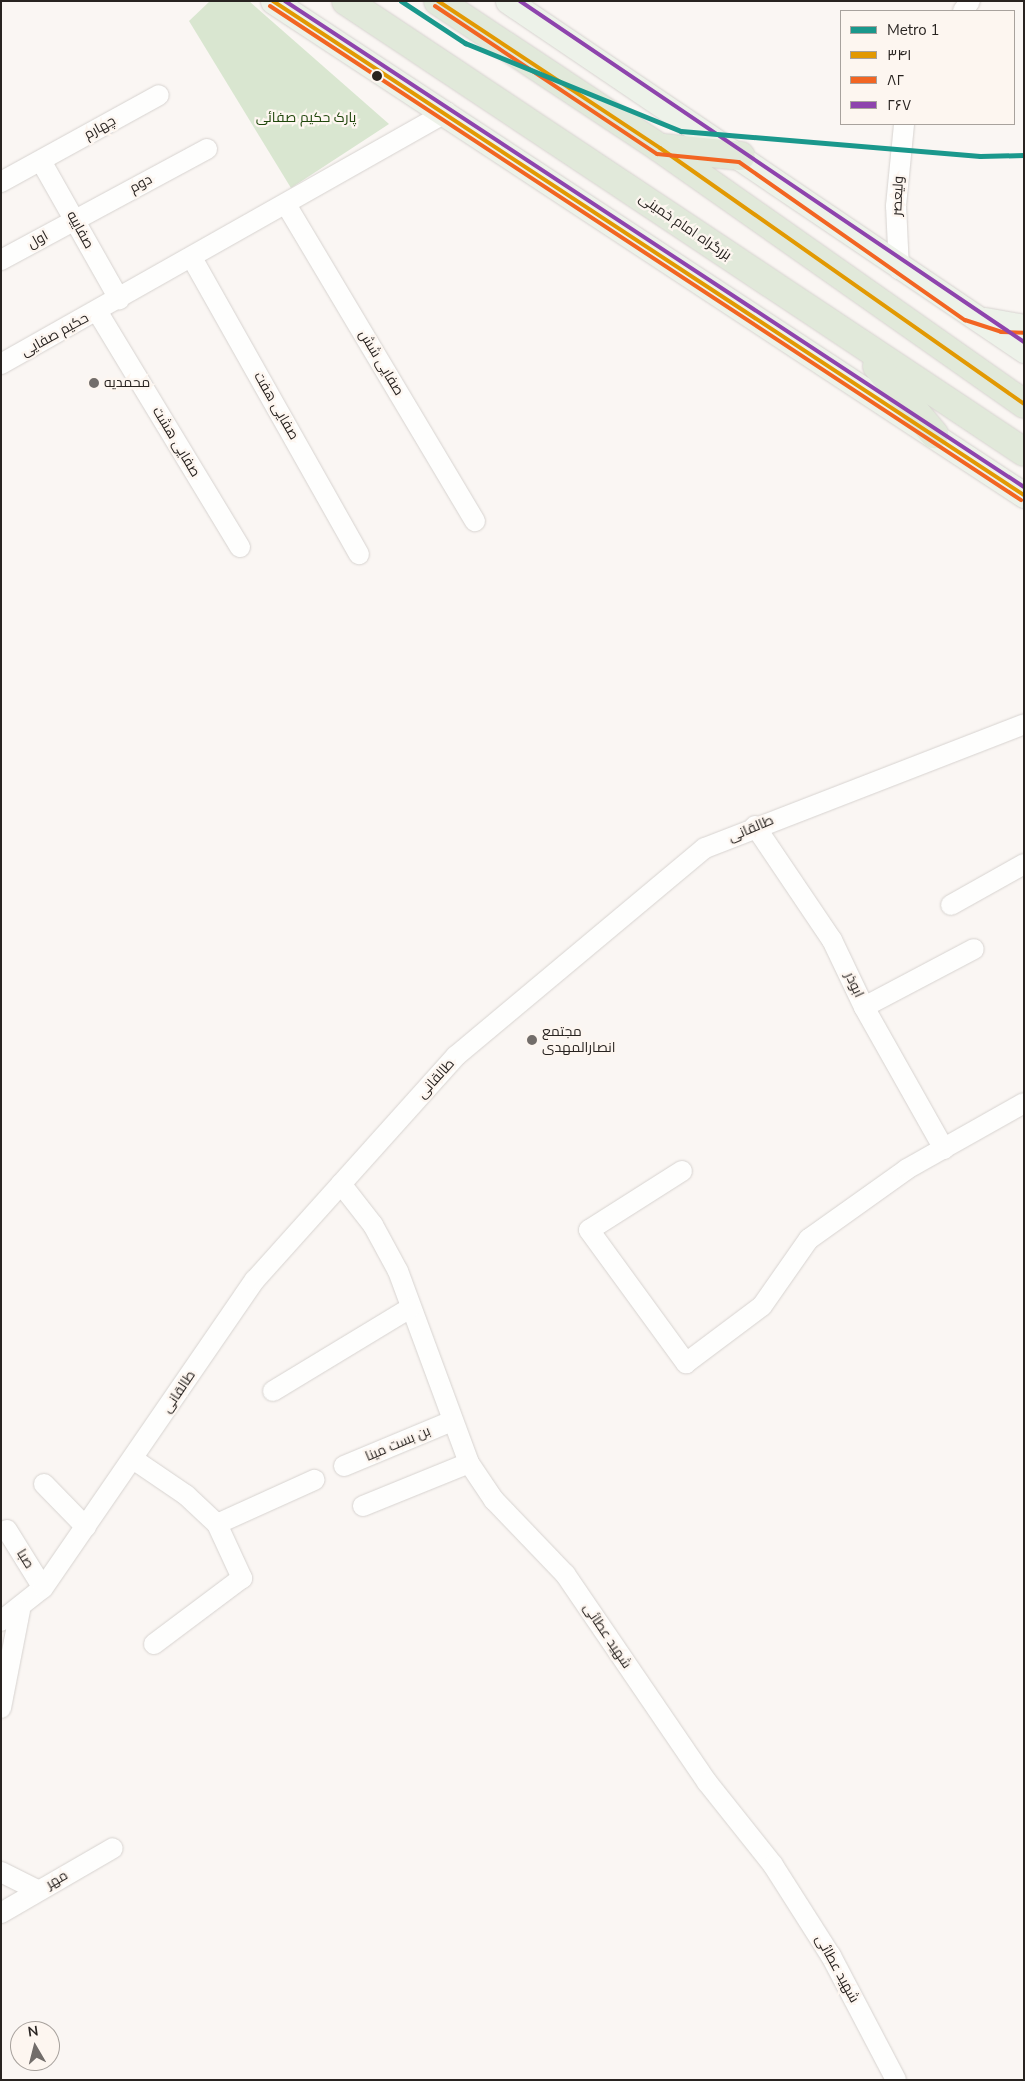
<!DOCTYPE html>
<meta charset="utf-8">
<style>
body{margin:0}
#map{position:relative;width:1025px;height:2081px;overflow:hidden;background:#faf6f3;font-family:"Nunito Sans",Cairo,sans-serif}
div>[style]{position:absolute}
.green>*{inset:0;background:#d9e6d0}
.roads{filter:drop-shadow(0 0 1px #d7d3d0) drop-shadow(0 0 1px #d7d3d0)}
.minor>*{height:20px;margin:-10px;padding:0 10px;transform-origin:10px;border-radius:10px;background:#fefefd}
.major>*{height:25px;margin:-12.5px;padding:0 12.5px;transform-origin:12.5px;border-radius:12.5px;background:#edf2e9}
.highway>*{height:28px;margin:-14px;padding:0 14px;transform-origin:14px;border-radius:14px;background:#e1e9da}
.bus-1>*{height:4px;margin:-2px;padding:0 2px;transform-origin:2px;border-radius:2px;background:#e29903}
.bus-2>*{height:4px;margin:-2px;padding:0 2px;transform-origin:2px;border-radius:2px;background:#f26522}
.bus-3>*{height:4px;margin:-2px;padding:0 2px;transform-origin:2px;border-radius:2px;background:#8e44ad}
.metro-1>*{height:5px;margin:-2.5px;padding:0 2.5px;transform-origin:2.5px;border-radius:2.5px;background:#1a988c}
.dots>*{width:14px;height:14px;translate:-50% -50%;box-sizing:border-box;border:2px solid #fdf6f0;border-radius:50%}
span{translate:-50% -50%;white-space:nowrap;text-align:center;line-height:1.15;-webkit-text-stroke:4.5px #fdf6f0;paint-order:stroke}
.park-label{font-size:14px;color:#1f460b}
.street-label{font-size:14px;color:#282320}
.poi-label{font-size:14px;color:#282320}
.left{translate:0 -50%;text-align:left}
.frame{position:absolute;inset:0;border:2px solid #282320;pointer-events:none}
.legend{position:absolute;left:840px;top:10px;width:175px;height:115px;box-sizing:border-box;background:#fdf6f0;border:1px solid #a8a29d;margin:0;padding:6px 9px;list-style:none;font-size:15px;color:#282320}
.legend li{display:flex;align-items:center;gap:10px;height:25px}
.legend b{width:25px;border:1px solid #a8a29d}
.north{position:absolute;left:10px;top:2021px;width:50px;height:50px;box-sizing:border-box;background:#fdf6f0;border:1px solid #a8a29d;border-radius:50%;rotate:352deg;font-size:14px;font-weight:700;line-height:20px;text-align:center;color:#282320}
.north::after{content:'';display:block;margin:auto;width:18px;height:22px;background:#726d6a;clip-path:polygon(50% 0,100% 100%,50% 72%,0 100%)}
</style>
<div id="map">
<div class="green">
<div style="clip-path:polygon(210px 1px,249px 1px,389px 124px,291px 188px,189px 21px)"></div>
</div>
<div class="roads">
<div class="minor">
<div style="left:963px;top:11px;width:12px;rotate:-55deg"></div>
<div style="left:41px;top:161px;width:159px;rotate:60.5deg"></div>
<div style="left:1px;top:182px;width:180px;rotate:-28.8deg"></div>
<div style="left:287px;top:206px;width:367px;rotate:59.2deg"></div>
<div style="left:192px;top:258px;width:340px;rotate:60.6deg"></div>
<div style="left:1px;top:260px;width:234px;rotate:-28.3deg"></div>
<div style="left:899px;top:269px;width:63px;rotate:-92.7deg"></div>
<div style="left:896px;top:206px;width:82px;rotate:-84.4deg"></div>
<div style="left:97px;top:311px;width:276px;rotate:58.8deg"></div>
<div style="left:1px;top:364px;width:512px;rotate:-29.47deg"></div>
<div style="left:755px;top:826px;width:138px;rotate:56deg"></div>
<div style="left:832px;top:940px;width:74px;rotate:64.5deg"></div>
<div style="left:864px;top:1007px;width:163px;rotate:60.6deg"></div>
<div style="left:951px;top:905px;width:84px;rotate:-29.3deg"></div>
<div style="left:864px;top:1007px;width:124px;rotate:-27.8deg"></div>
<div style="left:682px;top:1171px;width:110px;rotate:147.6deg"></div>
<div style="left:589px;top:1230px;width:165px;rotate:53.9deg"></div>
<div style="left:686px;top:1363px;width:95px;rotate:-36.9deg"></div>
<div style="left:762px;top:1306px;width:82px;rotate:-55deg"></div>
<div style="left:809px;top:1239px;width:120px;rotate:-35.5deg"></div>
<div style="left:907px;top:1169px;width:134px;rotate:-29.4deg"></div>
<div style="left:341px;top:1184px;width:52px;rotate:52deg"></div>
<div style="left:373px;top:1225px;width:52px;rotate:61.5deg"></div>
<div style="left:398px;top:1271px;width:205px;rotate:69.7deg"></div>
<div style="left:469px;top:1463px;width:45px;rotate:56deg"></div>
<div style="left:494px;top:1500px;width:103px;rotate:46.2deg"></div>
<div style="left:565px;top:1574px;width:252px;rotate:55.7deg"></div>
<div style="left:707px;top:1782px;width:106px;rotate:51.5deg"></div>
<div style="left:773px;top:1865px;width:108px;rotate:57.5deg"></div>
<div style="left:831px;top:1956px;width:140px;rotate:62.3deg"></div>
<div style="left:273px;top:1391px;width:160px;rotate:-31.2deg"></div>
<div style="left:133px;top:1459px;width:64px;rotate:34.2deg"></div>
<div style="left:186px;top:1495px;width:42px;rotate:43.1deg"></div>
<div style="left:217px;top:1524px;width:60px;rotate:65.2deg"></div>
<div style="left:242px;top:1578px;width:110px;rotate:143.1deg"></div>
<div style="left:344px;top:1466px;width:117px;rotate:-22.6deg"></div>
<div style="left:44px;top:1484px;width:60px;rotate:45.7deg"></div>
<div style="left:363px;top:1506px;width:114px;rotate:-22.1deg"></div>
<div style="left:217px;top:1524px;width:107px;rotate:-24.4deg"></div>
<div style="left:7px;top:1530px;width:68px;rotate:58.2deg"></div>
<div style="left:1px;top:1621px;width:53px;rotate:-38.2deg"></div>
<div style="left:43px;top:1588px;width:374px;rotate:-55.5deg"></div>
<div style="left:255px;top:1280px;width:301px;rotate:-48.1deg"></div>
<div style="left:456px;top:1056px;width:324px;rotate:-39.9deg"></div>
<div style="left:705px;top:848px;width:342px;rotate:-21.2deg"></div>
<div style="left:1px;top:1708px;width:100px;rotate:-79deg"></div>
<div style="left:1px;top:1872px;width:42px;rotate:26.6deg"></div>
<div style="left:1px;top:1913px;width:129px;rotate:-30.1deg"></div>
</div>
<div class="major">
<div style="left:273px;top:1px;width:899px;rotate:33.34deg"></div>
<div style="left:508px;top:1px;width:623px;rotate:34.07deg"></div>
<div style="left:985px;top:320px;width:40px;rotate:10deg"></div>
</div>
<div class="highway">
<div style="left:346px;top:1px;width:814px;rotate:33.63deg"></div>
<div style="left:438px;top:1px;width:266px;rotate:33.5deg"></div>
<div style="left:660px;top:148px;width:445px;rotate:35.1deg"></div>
<div style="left:663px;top:148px;width:78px;rotate:5.9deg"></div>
<div style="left:877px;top:366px;width:89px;rotate:50deg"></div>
</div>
</div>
<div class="bus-1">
<div style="left:273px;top:1px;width:899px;rotate:33.34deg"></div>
<div style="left:438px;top:1px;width:266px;rotate:33.5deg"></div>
<div style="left:660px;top:148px;width:445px;rotate:35.1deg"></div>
</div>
<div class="bus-2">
<div style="left:270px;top:6px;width:899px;rotate:33.34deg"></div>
<div style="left:435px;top:6px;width:267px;rotate:33.7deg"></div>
<div style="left:657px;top:154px;width:82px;rotate:5.6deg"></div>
<div style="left:739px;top:162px;width:276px;rotate:35deg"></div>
<div style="left:965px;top:320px;width:38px;rotate:18deg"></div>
<div style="left:1001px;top:332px;width:23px;rotate:2deg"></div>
</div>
<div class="bus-3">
<div style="left:285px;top:1px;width:884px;rotate:33.33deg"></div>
<div style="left:520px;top:1px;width:609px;rotate:34.08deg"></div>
</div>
<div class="metro-1">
<div style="left:401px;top:1px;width:77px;rotate:33.3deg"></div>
<div style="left:465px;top:43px;width:233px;rotate:22.2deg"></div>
<div style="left:681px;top:131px;width:300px;rotate:4.8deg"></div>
<div style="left:980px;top:156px;width:44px;rotate:-1.3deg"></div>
</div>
<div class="dots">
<div style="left:377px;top:76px;background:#282320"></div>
<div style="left:94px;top:383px;background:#726d6a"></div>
<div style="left:532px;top:1040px;background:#726d6a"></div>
</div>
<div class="park-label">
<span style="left:306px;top:118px">پارک حکیم صفائی</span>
</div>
<div class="street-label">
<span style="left:100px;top:128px;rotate:-29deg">چهارم</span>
<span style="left:141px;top:184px;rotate:-28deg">دوم</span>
<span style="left:898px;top:196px;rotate:-87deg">ولیعصر</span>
<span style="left:685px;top:227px;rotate:34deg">بزرگراه امام خمینی</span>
<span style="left:80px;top:230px;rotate:61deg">صفاییه</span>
<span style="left:38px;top:240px;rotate:-29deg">اول</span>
<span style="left:55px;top:335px;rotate:-29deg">حکیم صفایی</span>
<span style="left:381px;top:363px;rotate:59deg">صفایی شش</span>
<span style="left:276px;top:406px;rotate:60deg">صفایی هفت</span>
<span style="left:176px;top:442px;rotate:59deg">صفایی هشت</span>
<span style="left:751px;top:829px;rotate:-23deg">طالقانی</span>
<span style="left:854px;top:985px;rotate:65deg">ابوذر</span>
<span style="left:436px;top:1079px;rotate:-48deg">طالقانی</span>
<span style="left:179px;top:1392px;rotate:-56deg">طالقانی</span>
<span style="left:398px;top:1444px;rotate:-23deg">بن بست مینا</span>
<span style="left:25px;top:1559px;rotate:58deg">صبا</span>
<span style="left:607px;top:1636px;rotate:56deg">شهید عطائی</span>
<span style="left:57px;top:1880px;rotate:-30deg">مهر</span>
<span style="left:837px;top:1969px;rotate:61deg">شهید عطائی</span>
</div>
<div class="poi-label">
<span class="left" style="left:104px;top:383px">محمدیه</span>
<span class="left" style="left:542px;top:1040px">مجتمع<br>انصارالمهدی</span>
</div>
<div class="frame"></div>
<ul class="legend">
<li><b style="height:6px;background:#1a988c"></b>Metro 1</li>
<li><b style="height:6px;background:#e29903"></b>۳۴۱</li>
<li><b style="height:6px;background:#f26522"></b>۸۲</li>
<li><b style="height:6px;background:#8e44ad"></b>۲۶۷</li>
</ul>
<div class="north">N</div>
</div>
